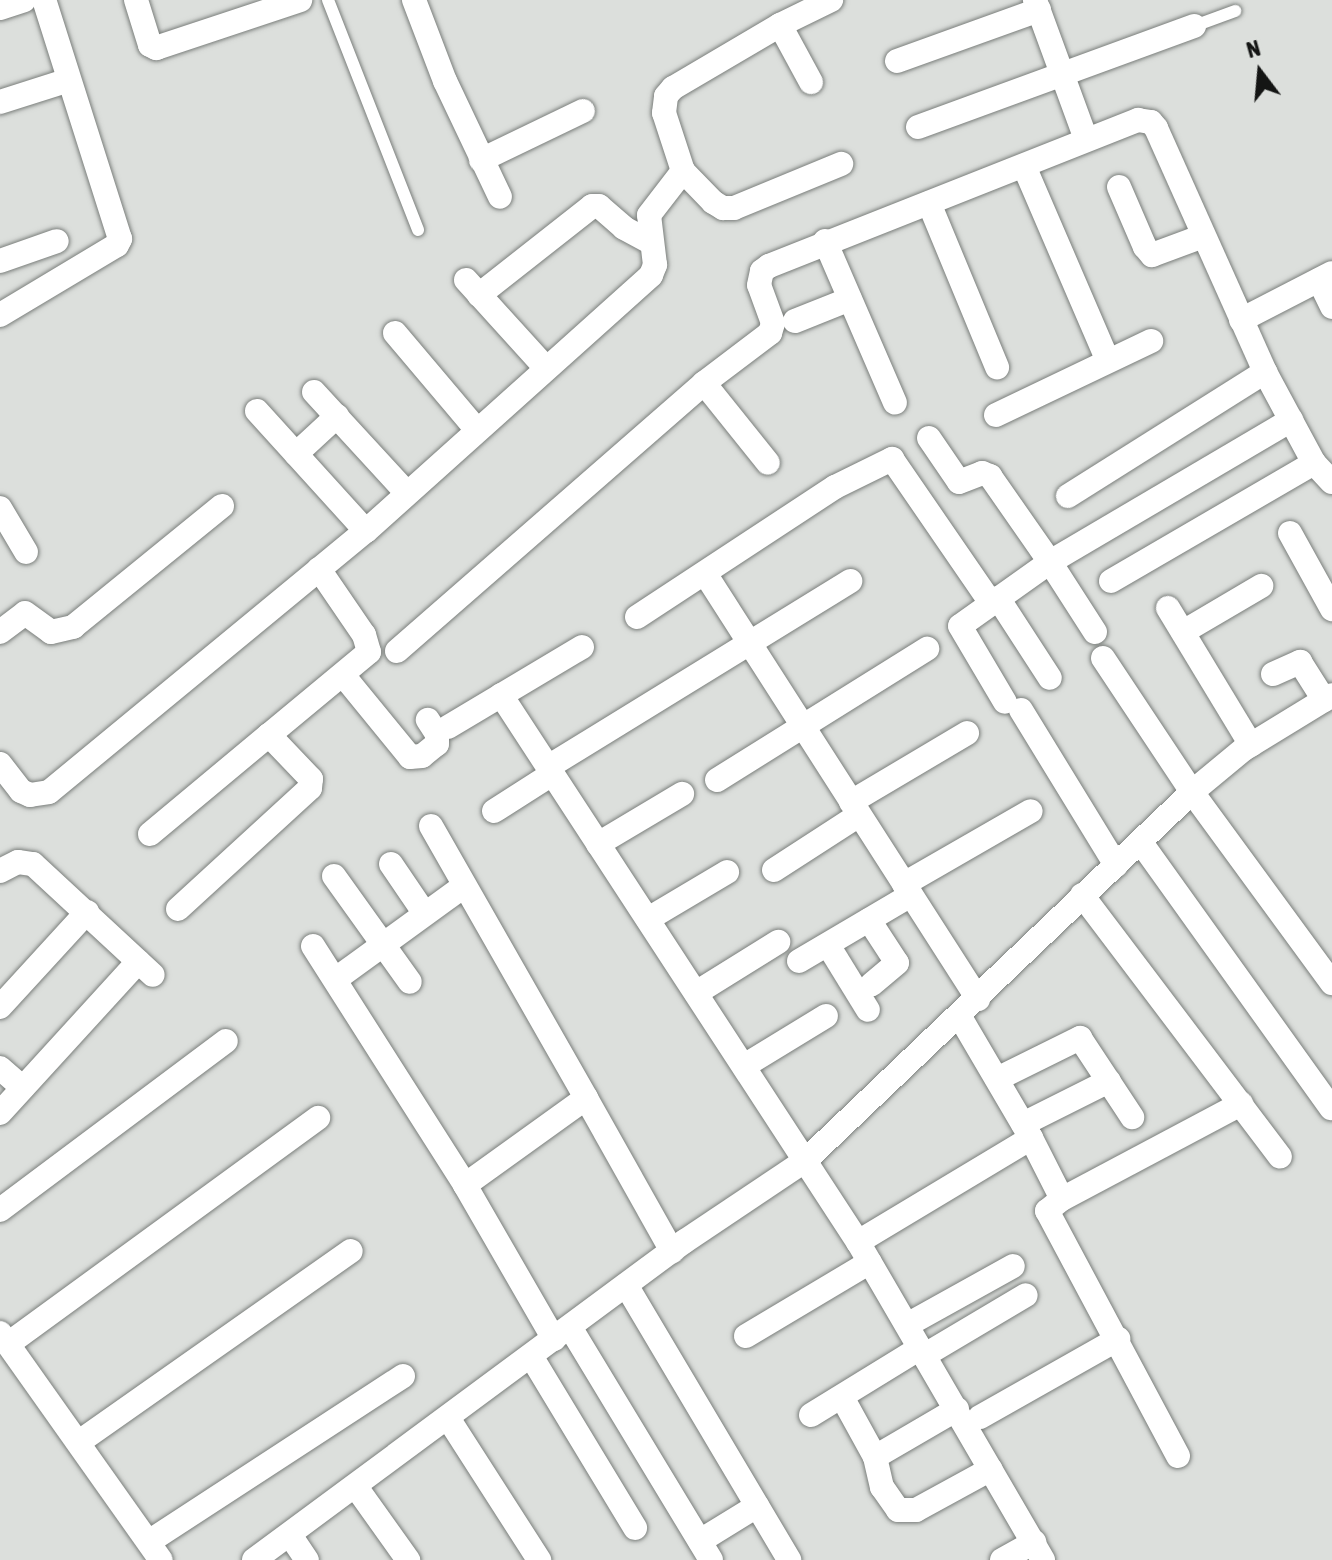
<!DOCTYPE html>
<style>
body{margin:0}
#map{position:relative;width:1332px;height:1560px;overflow:hidden;background:#dcdfdc;font-family:"Asap Condensed",sans-serif}
div>[style]{position:absolute}
.roads{filter:drop-shadow(0 0 2px #7a7e7b) drop-shadow(0 0 2px #7a7e7b)}
.lane>*{height:12px;margin:-6px;padding:0 6px;transform-origin:6px;border-radius:6px;background:#fff}
.street>*{height:24px;margin:-12px;padding:0 12px;transform-origin:12px;border-radius:12px;background:#fff}
span{translate:-50% -50%;white-space:nowrap;text-align:center;line-height:1.15;-webkit-text-stroke:7px #dcdfdc;paint-order:stroke}
.north{position:absolute;left:1220px;top:32px;width:80px;height:80px;-webkit-text-stroke:6px #dcdfdc;paint-order:stroke;rotate:344deg;font-size:22px;font-weight:700;line-height:32px;text-align:center;color:#141514}
.north::after{content:'';display:block;margin:auto;width:28px;height:36px;background:#141514;clip-path:polygon(50% 0,100% 100%,50% 72%,0 100%)}
</style>
<div id="map">
<div class="roads">
<div class="lane">
<div style="left:328px;top:0;width:247px;rotate:68.6deg"></div>
<div style="left:1194px;top:26px;width:44px;rotate:-20.1deg"></div>
</div>
<div class="street">
<div style="left:136px;top:0;width:47px;rotate:72.7deg"></div>
<div style="left:150px;top:45px;width:7px;rotate:27deg"></div>
<div style="left:156px;top:48px;width:152px;rotate:-18.4deg"></div>
<div style="left:414px;top:0;width:87px;rotate:69.1deg"></div>
<div style="left:445px;top:81px;width:128px;rotate:64.6deg"></div>
<div style="left:1035px;top:0;width:148px;rotate:69.9deg"></div>
<div style="left:0;top:8px;width:25px;rotate:-18deg"></div>
<div style="left:780px;top:25px;width:65px;rotate:61.5deg"></div>
<div style="left:897px;top:61px;width:151px;rotate:-19.8deg"></div>
<div style="left:0;top:102px;width:72px;rotate:-17.7deg"></div>
<div style="left:918px;top:127px;width:294px;rotate:-20.1deg"></div>
<div style="left:481px;top:160px;width:113px;rotate:-25.7deg"></div>
<div style="left:1024px;top:166px;width:212px;rotate:66.7deg"></div>
<div style="left:683px;top:171px;width:43px;rotate:45.9deg"></div>
<div style="left:713px;top:202px;width:12px;rotate:31deg"></div>
<div style="left:723px;top:208px;width:11px"></div>
<div style="left:734px;top:208px;width:116px;rotate:-22.4deg"></div>
<div style="left:1119px;top:187px;width:65px;rotate:66.6deg"></div>
<div style="left:1145px;top:247px;width:11px;rotate:49deg"></div>
<div style="left:1152px;top:255px;width:54px;rotate:-20.4deg"></div>
<div style="left:929px;top:203px;width:178px;rotate:67.5deg"></div>
<div style="left:825px;top:241px;width:176px;rotate:66.6deg"></div>
<div style="left:0;top:261px;width:60px;rotate:-19.3deg"></div>
<div style="left:466px;top:280px;width:118px;rotate:47.8deg"></div>
<div style="left:1319px;top:280px;width:30px;rotate:64deg"></div>
<div style="left:479px;top:295px;width:144px;rotate:-38.2deg"></div>
<div style="left:592px;top:206px;width:7px"></div>
<div style="left:599px;top:206px;width:33px;rotate:41deg"></div>
<div style="left:624px;top:228px;width:30px;rotate:28deg"></div>
<div style="left:0;top:315px;width:136px;rotate:-30.9deg"></div>
<div style="left:117px;top:245px;width:7px;rotate:-63deg"></div>
<div style="left:120px;top:239px;width:251px;rotate:-107.6deg"></div>
<div style="left:1241px;top:320px;width:102px;rotate:-27.3deg"></div>
<div style="left:795px;top:321px;width:59px;rotate:-21.8deg"></div>
<div style="left:395px;top:333px;width:127px;rotate:49.8deg"></div>
<div style="left:704px;top:383px;width:102px;rotate:51.3deg"></div>
<div style="left:314px;top:392px;width:137px;rotate:47.4deg"></div>
<div style="left:257px;top:411px;width:162px;rotate:47.8deg"></div>
<div style="left:996px;top:415px;width:172px;rotate:-25.5deg"></div>
<div style="left:929px;top:438px;width:53px;rotate:55.7deg"></div>
<div style="left:959px;top:482px;width:25px;rotate:-21deg"></div>
<div style="left:982px;top:473px;width:9px;rotate:21deg"></div>
<div style="left:990px;top:476px;width:105px;rotate:55.1deg"></div>
<div style="left:1050px;top:562px;width:110px;rotate:144.6deg"></div>
<div style="left:960px;top:626px;width:88px;rotate:59.4deg"></div>
<div style="left:296px;top:454px;width:56px;rotate:-42.8deg"></div>
<div style="left:1068px;top:496px;width:233px;rotate:-32.2deg"></div>
<div style="left:0;top:508px;width:51px;rotate:59.4deg"></div>
<div style="left:1290px;top:533px;width:87px;rotate:61.1deg"></div>
<div style="left:706px;top:575px;width:504px;rotate:57.32deg"></div>
<div style="left:1111px;top:581px;width:235px;rotate:-30.2deg"></div>
<div style="left:998px;top:598px;width:95px;rotate:57deg"></div>
<div style="left:1168px;top:608px;width:160px;rotate:58.8deg"></div>
<div style="left:637px;top:617px;width:237px;rotate:-33.3deg"></div>
<div style="left:835px;top:487px;width:64px;rotate:-26.2deg"></div>
<div style="left:892px;top:459px;width:175px;rotate:55.5deg"></div>
<div style="left:0;top:632px;width:31px;rotate:-37deg"></div>
<div style="left:25px;top:613px;width:32px;rotate:36deg"></div>
<div style="left:51px;top:632px;width:23px;rotate:-13deg"></div>
<div style="left:73px;top:627px;width:192px;rotate:-39.1deg"></div>
<div style="left:1095px;top:632px;width:83px;rotate:-122.7deg"></div>
<div style="left:1050px;top:562px;width:280px;rotate:-30.5deg"></div>
<div style="left:1183px;top:632px;width:91px;rotate:-30.5deg"></div>
<div style="left:397px;top:651px;width:408px;rotate:-41.1deg"></div>
<div style="left:704px;top:383px;width:83px;rotate:-37.1deg"></div>
<div style="left:770px;top:333px;width:10px;rotate:-73deg"></div>
<div style="left:773px;top:323px;width:40px;rotate:-110.2deg"></div>
<div style="left:759px;top:285px;width:14px;rotate:-78deg"></div>
<div style="left:762px;top:271px;width:9px;rotate:-36deg"></div>
<div style="left:769px;top:266px;width:397px;rotate:-21.6deg"></div>
<div style="left:1138px;top:120px;width:13px;rotate:9deg"></div>
<div style="left:1151px;top:122px;width:8px;rotate:50deg"></div>
<div style="left:1156px;top:128px;width:267px;rotate:65.9deg"></div>
<div style="left:1265px;top:372px;width:103px;rotate:61.7deg"></div>
<div style="left:1314px;top:463px;width:26px;rotate:47deg"></div>
<div style="left:1103px;top:658px;width:161px;rotate:56.4deg"></div>
<div style="left:1192px;top:792px;width:237px;rotate:53.8deg"></div>
<div style="left:1273px;top:674px;width:30px;rotate:-24deg"></div>
<div style="left:1300px;top:662px;width:45px;rotate:57.7deg"></div>
<div style="left:343px;top:675px;width:106px;rotate:50.7deg"></div>
<div style="left:410px;top:757px;width:12px;rotate:-5deg"></div>
<div style="left:422px;top:756px;width:19px;rotate:-39deg"></div>
<div style="left:437px;top:744px;width:10px;rotate:-90deg"></div>
<div style="left:437px;top:734px;width:17px;rotate:-123deg"></div>
<div style="left:501px;top:695px;width:653px;rotate:56.87deg"></div>
<div style="left:858px;top:1242px;width:368px;rotate:59.8deg"></div>
<div style="left:1021px;top:710px;width:182px;rotate:58.5deg"></div>
<div style="left:448px;top:727px;width:156px;rotate:-30.8deg"></div>
<div style="left:0;top:764px;width:34px;rotate:52deg"></div>
<div style="left:21px;top:791px;width:10px;rotate:24deg"></div>
<div style="left:30px;top:795px;width:19px;rotate:-9deg"></div>
<div style="left:49px;top:792px;width:411px;rotate:-39.5deg"></div>
<div style="left:366px;top:531px;width:383px;rotate:-41.9deg"></div>
<div style="left:651px;top:275px;width:11px;rotate:-68deg"></div>
<div style="left:655px;top:265px;width:50px;rotate:-96.8deg"></div>
<div style="left:649px;top:215px;width:56px;rotate:-52.3deg"></div>
<div style="left:683px;top:171px;width:61px;rotate:-108.1deg"></div>
<div style="left:664px;top:113px;width:17px;rotate:-83deg"></div>
<div style="left:666px;top:96px;width:11px;rotate:-49deg"></div>
<div style="left:673px;top:88px;width:124px;rotate:-30.5deg"></div>
<div style="left:780px;top:25px;width:57px;rotate:-26.1deg"></div>
<div style="left:548px;top:767px;width:355px;rotate:-31.6deg"></div>
<div style="left:717px;top:780px;width:248px;rotate:-32deg"></div>
<div style="left:851px;top:802px;width:135px;rotate:-30.7deg"></div>
<div style="left:494px;top:811px;width:69px;rotate:-32.5deg"></div>
<div style="left:431px;top:826px;width:313px;rotate:60.3deg"></div>
<div style="left:150px;top:834px;width:155px;rotate:-39.8deg"></div>
<div style="left:598px;top:844px;width:98px;rotate:-30.8deg"></div>
<div style="left:1142px;top:844px;width:325px;rotate:54.4deg"></div>
<div style="left:391px;top:864px;width:60px;rotate:55.8deg"></div>
<div style="left:774px;top:870px;width:101px;rotate:-32.9deg"></div>
<div style="left:0;top:871px;width:20px;rotate:-27deg"></div>
<div style="left:18px;top:862px;width:15px;rotate:8deg"></div>
<div style="left:33px;top:864px;width:163px;rotate:42.8deg"></div>
<div style="left:334px;top:876px;width:130px;rotate:54.4deg"></div>
<div style="left:904px;top:884px;width:146px;rotate:-29.9deg"></div>
<div style="left:1082px;top:895px;width:328px;rotate:52.9deg"></div>
<div style="left:178px;top:909px;width:179px;rotate:-42.5deg"></div>
<div style="left:310px;top:788px;width:9px;rotate:-84deg"></div>
<div style="left:311px;top:779px;width:61px;rotate:-133.7deg"></div>
<div style="left:269px;top:735px;width:130px;rotate:-39.7deg"></div>
<div style="left:369px;top:652px;width:18px;rotate:-106deg"></div>
<div style="left:364px;top:635px;width:80px;rotate:-124.3deg"></div>
<div style="left:648px;top:919px;width:92px;rotate:-30.7deg"></div>
<div style="left:869px;top:920px;width:51px;rotate:56.9deg"></div>
<div style="left:897px;top:963px;width:33px;rotate:140deg"></div>
<div style="left:828px;top:945px;width:76px;rotate:58.4deg"></div>
<div style="left:313px;top:946px;width:283px;rotate:57.5deg"></div>
<div style="left:465px;top:1185px;width:178px;rotate:60deg"></div>
<div style="left:799px;top:961px;width:130px;rotate:-30.5deg"></div>
<div style="left:336px;top:979px;width:158px;rotate:-36deg"></div>
<div style="left:696px;top:993px;width:97px;rotate:-31.9deg"></div>
<div style="left:0;top:1007px;width:129px;rotate:-47.5deg"></div>
<div style="left:960px;top:1017px;width:140px;rotate:59.6deg"></div>
<div style="left:1031px;top:1138px;width:68px;rotate:63.1deg"></div>
<div style="left:744px;top:1066px;width:96px;rotate:-31.4deg"></div>
<div style="left:0;top:1068px;width:30px;rotate:41deg"></div>
<div style="left:997px;top:1079px;width:93px;rotate:-26.3deg"></div>
<div style="left:1080px;top:1038px;width:95px;rotate:56.6deg"></div>
<div style="left:0;top:1113px;width:205px;rotate:-47.6deg"></div>
<div style="left:1023px;top:1124px;width:96px;rotate:-26.6deg"></div>
<div style="left:465px;top:1185px;width:149px;rotate:-35.7deg"></div>
<div style="left:586px;top:1098px;width:176px;rotate:60.7deg"></div>
<div style="left:0;top:1210px;width:282px;rotate:-36.8deg"></div>
<div style="left:858px;top:1242px;width:202px;rotate:-31deg"></div>
<div style="left:626px;top:1285px;width:320px;rotate:59.3deg"></div>
<div style="left:907px;top:1325px;width:121px;rotate:-29.1deg"></div>
<div style="left:570px;top:1327px;width:272px;rotate:58.8deg"></div>
<div style="left:0;top:1333px;width:278px;rotate:54.7deg"></div>
<div style="left:746px;top:1336px;width:144px;rotate:-30.8deg"></div>
<div style="left:8px;top:1344px;width:384px;rotate:-36.1deg"></div>
<div style="left:925px;top:1355px;width:117px;rotate:-30.7deg"></div>
<div style="left:531px;top:1356px;width:201px;rotate:58.8deg"></div>
<div style="left:842px;top:1397px;width:68px;rotate:61.2deg"></div>
<div style="left:875px;top:1457px;width:31px;rotate:77deg"></div>
<div style="left:882px;top:1487px;width:28px;rotate:55deg"></div>
<div style="left:898px;top:1510px;width:18px"></div>
<div style="left:916px;top:1510px;width:85px;rotate:-28.7deg"></div>
<div style="left:811px;top:1415px;width:128px;rotate:-31.6deg"></div>
<div style="left:980px;top:1417px;width:159px;rotate:-29.5deg"></div>
<div style="left:448px;top:1418px;width:169px;rotate:57.3deg"></div>
<div style="left:79px;top:1442px;width:332px;rotate:-35.1deg"></div>
<div style="left:1178px;top:1456px;width:278px;rotate:-118.1deg"></div>
<div style="left:1047px;top:1211px;width:19px;rotate:-39deg"></div>
<div style="left:1062px;top:1199px;width:203px;rotate:-28deg"></div>
<div style="left:875px;top:1457px;width:95px;rotate:-30.3deg"></div>
<div style="left:356px;top:1487px;width:90px;rotate:54.5deg"></div>
<div style="left:290px;top:1535px;width:30px;rotate:56deg"></div>
<div style="left:150px;top:1541px;width:302px;rotate:-33.1deg"></div>
<div style="left:700px;top:1541px;width:67px;rotate:-31.6deg"></div>
<div style="left:254px;top:1560px;width:536px;rotate:-36.51deg"></div>
<div style="left:685px;top:1241px;width:146px;rotate:-33.8deg"></div>
<div style="left:806px;top:1160px;width:533px;rotate:-43.63deg"></div>
<div style="left:1192px;top:792px;width:67px;rotate:-39.6deg"></div>
<div style="left:1244px;top:749px;width:103px;rotate:-31.5deg"></div>
<div style="left:1002px;top:1560px;width:37px;rotate:-29deg"></div>
</div>
</div>
<div class="north">N</div>
</div>
